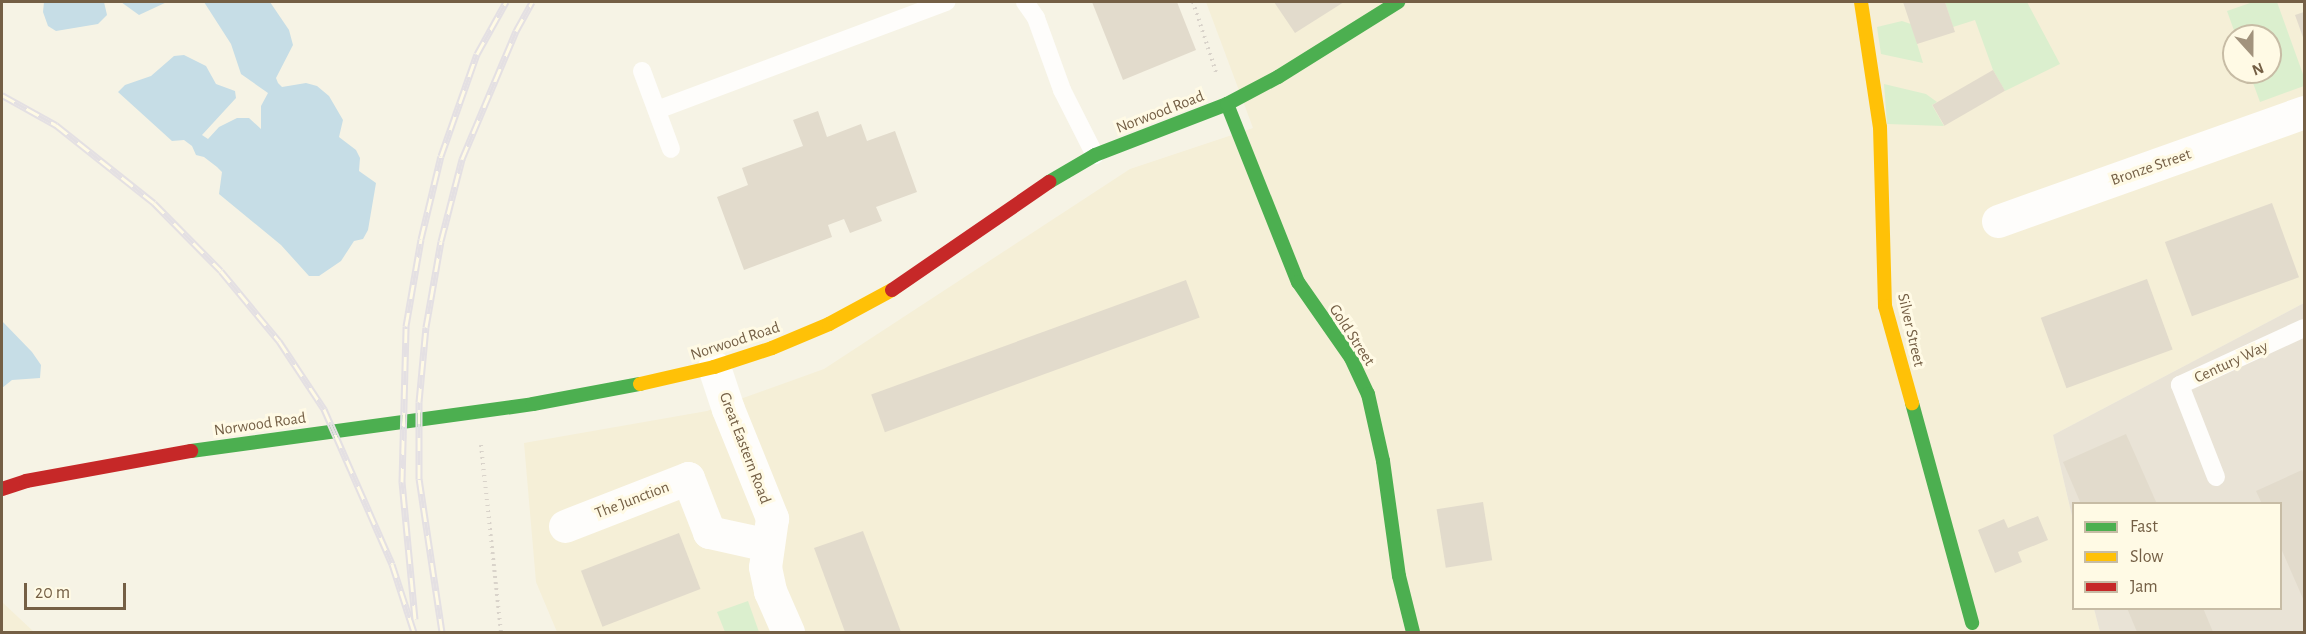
<!DOCTYPE html>
<style>
body{margin:0}
#map{position:relative;width:2306px;height:634px;overflow:hidden;background:#f6f3e5;font-family:"Alegreya Sans",sans-serif}
div>[style]{position:absolute}
.residential>*{inset:0;background:#f5efd7}
.industrial>*{inset:0;background:#e9e3d6}
.green>*{inset:0;background:#dbefce}
.water>*{inset:0;background:#c6dde6}
.building>*{inset:0;background:#e2dbcc;transform-origin:0 0}
.path>*{height:4px;margin-top:-2px;transform-origin:0;background:repeating-linear-gradient(90deg,#d9d3ca 0 1.5px,transparent 0 6px)}
.lane>*{height:18px;margin:-9px;padding:0 9px;transform-origin:9px;border-radius:9px;background:#fefdfb}
.street>*{height:33px;margin:-16.5px;padding:0 16.5px;transform-origin:16.5px;border-radius:16.5px;background:#fefdfb}
.fast>*{height:14px;margin:-7px;padding:0 7px;transform-origin:7px;border-radius:7px;background:#4caf50}
.slow>*{height:14px;margin:-7px;padding:0 7px;transform-origin:7px;border-radius:7px;background:#ffc107}
.jam>*{height:14px;margin:-7px;padding:0 7px;transform-origin:7px;border-radius:7px;background:#c62828}
.rail>*{height:7px;margin-top:-3.5px;transform-origin:0;background:repeating-linear-gradient(90deg,#fffae5 0 14px,#e4e0e3 0 28px);box-sizing:border-box;border-block:2px solid #e4e0e3}
span{translate:-50% -50%;white-space:nowrap;text-align:center;line-height:1.15;-webkit-text-stroke:6px #fffae5;paint-order:stroke}
.street-label{font-size:16px;color:#745f45}
.frame{position:absolute;inset:0;border:3px solid #745f45;pointer-events:none}
.legend{position:absolute;left:2072px;top:502px;width:210px;height:108px;box-sizing:border-box;background:#fffae5;border:2px solid #c7bca5;margin:0;padding:8px 10px;list-style:none;font-size:18px;color:#745f45}
.legend li{display:flex;align-items:center;gap:12px;height:30px}
.legend b{width:30px;border:2px solid #c7bca5}
.north{position:absolute;left:2222px;top:24px;width:60px;height:60px;box-sizing:border-box;background:#fffae5;border:2px solid #c7bca5;border-radius:50%;rotate:159deg;font-size:16px;font-weight:700;line-height:24px;text-align:center;color:#745f45}
.north::after{content:'';display:block;margin:auto;width:21px;height:27px;background:#a2937d;clip-path:polygon(50% 0,100% 100%,50% 72%,0 100%)}
.scale{position:absolute;left:24px;top:583px;width:102px;height:27px;box-sizing:border-box;border:3px solid #745f45;border-top:0;padding-left:8px;font-size:18px;line-height:21px;white-space:nowrap;color:#745f45;-webkit-text-stroke:4px #fffae5;paint-order:stroke}
</style>
<div id="map">
<div class="residential">
<div style="clip-path:polygon(evenodd,1206px 2px,2304px 2px,2304px 303px,2053px 435px,2073px 520px,2074px 608px,2094px 609px,2100px 632px,557px 632px,536px 582px,524px 443px,707px 411px,824px 369px,1130px 169px,1253px 128px,1206px 2px,2234px 36px,2270px 36px,2270px 72px,2234px 72px,2234px 36px)"></div>
<div style="clip-path:polygon(2px 602px,34px 632px,35px 632px,2px 632px)"></div>
</div>
<div class="industrial">
<div style="clip-path:polygon(2304px 303px,2304px 632px,2100px 632px,2094px 609px,2280px 608px,2280px 504px,2074px 504px,2073px 520px,2053px 435px)"></div>
</div>
<div class="green">
<div style="clip-path:polygon(1945px 2px,2027px 2px,2060px 64px,2005px 91px,1993px 70px,1975px 20px,1953px 27px)"></div>
<div style="clip-path:polygon(2253px 2px,2277px 2px,2304px 77px,2304px 86px,2260px 102px,2249px 72px,2270px 72px,2270px 36px,2236px 36px,2227px 11px)"></div>
<div style="clip-path:polygon(1902px 21px,1911px 24px,1923px 63px,1881px 54px,1877px 27px)"></div>
<div style="clip-path:polygon(1884px 84px,1926px 94px,1937px 102px,1932px 105px,1944px 126px,1887px 124px)"></div>
<div style="clip-path:polygon(748px 601px,759px 632px,725px 632px,717px 612px)"></div>
</div>
<div class="water">
<div style="clip-path:polygon(44px 2px,104px 2px,107px 15px,98px 24px,56px 31px,48px 26px,43px 12px)"></div>
<div style="clip-path:polygon(121px 2px,167px 2px,139px 15px)"></div>
<div style="clip-path:polygon(204px 2px,270px 2px,289px 30px,293px 45px,276px 78px,278px 83px,282px 87px,306px 83px,317px 86px,329px 96px,343px 120px,339px 137px,356px 150px,360px 158px,359px 171px,376px 183px,368px 230px,363px 239px,354px 241px,341px 261px,319px 276px,309px 276px,281px 245px,219px 194px,222px 172px,217px 167px,204px 157px,196px 155px,192px 146px,184px 140px,172px 141px,118px 92px,125px 85px,151px 76px,174px 56px,184px 55px,206px 66px,216px 84px,235px 91px,236px 98px,202px 135px,208px 139px,219px 127px,237px 118px,249px 118px,261px 129px,261px 106px,268px 93px,241px 74px,231px 44px)"></div>
<div style="clip-path:polygon(2px 321px,32px 352px,41px 365px,40px 378px,12px 380px,2px 388px)"></div>
</div>
<div class="building">
<div style="clip-path:polygon(1092px 2px,1177px 2px,1196px 50px,1123px 80px)"></div>
<div style="clip-path:polygon(1274px 2px,1344px 2px,1295px 33px)"></div>
<div style="clip-path:polygon(1903px 2px,1945px 2px,1955px 32px,1917px 44px)"></div>
<div style="clip-path:polygon(2304px 12px,2304px 40px,2295px 15px)"></div>
<div style="left:1993px;top:70px;width:24px;height:70px;rotate:60deg"></div>
<div style="clip-path:polygon(818px 111px,827px 137px,861px 124px,867px 141px,895px 131px,917px 192px,876px 207px,882px 221px,850px 233px,844px 219px,828px 225px,832px 237px,744px 270px,717px 197px,748px 185px,742px 168px,803px 146px,793px 120px)"></div>
<div style="left:2272px;top:203px;width:79px;height:114px;rotate:70deg"></div>
<div style="left:2147px;top:279px;width:75px;height:113px;rotate:70deg"></div>
<div style="left:1186px;top:280px;width:40px;height:335px;rotate:70deg"></div>
<div style="clip-path:polygon(2126px 434px,2157px 504px,2081px 504px,2063px 462px)"></div>
<div style="clip-path:polygon(2302px 470px,2304px 475px,2304px 601px,2280px 546px,2280px 504px,2262px 504px,2256px 491px)"></div>
<div style="left:1483px;top:502px;width:59px;height:47px;rotate:81deg"></div>
<div style="clip-path:polygon(2038px 516px,2048px 540px,2018px 552px,2022px 562px,1995px 573px,1978px 530px,2004px 519px,2008px 528px)"></div>
<div style="clip-path:polygon(863px 531px,901px 632px,845px 632px,814px 548px)"></div>
<div style="left:679px;top:533px;width:60px;height:105px;rotate:69deg"></div>
<div style="clip-path:polygon(2127px 608px,2203px 608px,2213px 632px,2137px 632px)"></div>
</div>
<div class="path">
<div style="left:1193px;top:2px;width:74px;rotate:71.8deg"></div>
<div style="left:481px;top:445px;width:188px;rotate:83.9deg"></div>
</div>
<div class="lane">
<div style="left:1025px;top:2px;width:19px;rotate:55deg"></div>
<div style="left:1036px;top:18px;width:77px;rotate:70.1deg"></div>
<div style="left:1062px;top:90px;width:73px;rotate:63.1deg"></div>
<div style="left:642px;top:71px;width:83px;rotate:69.6deg"></div>
<div style="left:657px;top:110px;width:309px;rotate:-20.5deg"></div>
<div style="left:2216px;top:477px;width:99px;rotate:-111.4deg"></div>
<div style="left:2180px;top:385px;width:136px;rotate:-24.7deg"></div>
</div>
<div class="street">
<div style="left:1998px;top:221px;width:325px;rotate:-19.6deg"></div>
<div style="left:714px;top:367px;width:44px;rotate:71.6deg"></div>
<div style="left:728px;top:409px;width:118px;rotate:68deg"></div>
<div style="left:772px;top:518px;width:49px;rotate:98.1deg"></div>
<div style="left:765px;top:567px;width:25px;rotate:78deg"></div>
<div style="left:770px;top:591px;width:45px;rotate:66.3deg"></div>
<div style="left:565px;top:526px;width:132px;rotate:-21.3deg"></div>
<div style="left:688px;top:478px;width:58px;rotate:68.7deg"></div>
<div style="left:709px;top:532px;width:60px;rotate:12.4deg"></div>
</div>
<div class="fast">
<div style="left:1227px;top:104px;width:192px;rotate:68.3deg"></div>
<div style="left:1298px;top:282px;width:93px;rotate:55.1deg"></div>
<div style="left:1351px;top:358px;width:40px;rotate:65deg"></div>
<div style="left:1368px;top:394px;width:69px;rotate:77.4deg"></div>
<div style="left:1383px;top:461px;width:116px;rotate:82.1deg"></div>
<div style="left:1399px;top:576px;width:58px;rotate:76deg"></div>
<div style="left:1049px;top:182px;width:53px;rotate:-30.4deg"></div>
<div style="left:1095px;top:155px;width:142px;rotate:-21.1deg"></div>
<div style="left:1227px;top:104px;width:58px;rotate:-27.9deg"></div>
<div style="left:1278px;top:77px;width:142px;rotate:-32deg"></div>
<div style="left:1912px;top:403px;width:228px;rotate:74.7deg"></div>
<div style="left:191px;top:451px;width:345px;rotate:-7.8deg"></div>
<div style="left:533px;top:404px;width:109px;rotate:-10.6deg"></div>
</div>
<div class="slow">
<div style="left:1861px;top:2px;width:126px;rotate:81.4deg"></div>
<div style="left:1880px;top:127px;width:179px;rotate:88.4deg"></div>
<div style="left:1885px;top:306px;width:101px;rotate:74.4deg"></div>
<div style="left:640px;top:384px;width:76px;rotate:-12.9deg"></div>
<div style="left:714px;top:367px;width:61px;rotate:-18.1deg"></div>
<div style="left:772px;top:348px;width:62px;rotate:-22.8deg"></div>
<div style="left:829px;top:324px;width:72px;rotate:-28.4deg"></div>
</div>
<div class="jam">
<div style="left:892px;top:290px;width:191px;rotate:-34.5deg"></div>
<div style="left:2px;top:489px;width:25px;rotate:-18deg"></div>
<div style="left:26px;top:481px;width:168px;rotate:-10.3deg"></div>
</div>
<div class="rail">
<div style="left:2px;top:95px;width:62px;rotate:29.1deg"></div>
<div style="left:56px;top:125px;width:125px;rotate:38.5deg"></div>
<div style="left:154px;top:203px;width:95px;rotate:45.4deg"></div>
<div style="left:221px;top:271px;width:91px;rotate:50.4deg"></div>
<div style="left:279px;top:341px;width:82px;rotate:56.5deg"></div>
<div style="left:324px;top:409px;width:169px;rotate:66.3deg"></div>
<div style="left:392px;top:564px;width:71px;rotate:72.1deg"></div>
<div style="left:415px;top:619px;width:138px;rotate:-95.4deg"></div>
<div style="left:402px;top:482px;width:156px;rotate:-88.5deg"></div>
<div style="left:406px;top:326px;width:88px;rotate:-80.2deg"></div>
<div style="left:421px;top:239px;width:85px;rotate:-76.5deg"></div>
<div style="left:441px;top:156px;width:108px;rotate:-70.6deg"></div>
<div style="left:477px;top:54px;width:60px;rotate:-60.9deg"></div>
<div style="left:442px;top:632px;width:155px;rotate:-98.5deg"></div>
<div style="left:419px;top:479px;width:77px;rotate:-90deg"></div>
<div style="left:419px;top:402px;width:75px;rotate:-84.7deg"></div>
<div style="left:426px;top:327px;width:87px;rotate:-80.1deg"></div>
<div style="left:441px;top:241px;width:85px;rotate:-75.6deg"></div>
<div style="left:462px;top:159px;width:139px;rotate:-67.1deg"></div>
<div style="left:516px;top:31px;width:33px;rotate:-61deg"></div>
</div>
<div class="street-label">
<span style="left:1160px;top:112px;rotate:-21deg">Norwood Road</span>
<span style="left:2151px;top:167px;rotate:-19deg">Bronze Street</span>
<span style="left:1911px;top:330px;rotate:77deg">Silver Street</span>
<span style="left:1352px;top:335px;rotate:57deg">Gold Street</span>
<span style="left:735px;top:341px;rotate:-18deg">Norwood Road</span>
<span style="left:2231px;top:362px;rotate:-25deg">Century Way</span>
<span style="left:260px;top:424px;rotate:-8deg">Norwood Road</span>
<span style="left:745px;top:448px;rotate:69deg">Great Eastern Road</span>
<span style="left:632px;top:500px;rotate:-21deg">The Junction</span>
</div>
<div class="frame"></div>
<ul class="legend">
<li><b style="height:8px;background:#4caf50"></b>Fast</li>
<li><b style="height:8px;background:#ffc107"></b>Slow</li>
<li><b style="height:8px;background:#c62828"></b>Jam</li>
</ul>
<div class="north">N</div>
<div class="scale">20 m</div>
</div>
